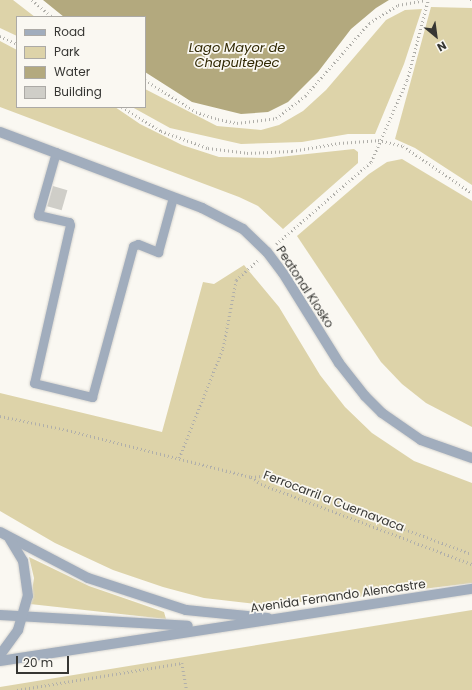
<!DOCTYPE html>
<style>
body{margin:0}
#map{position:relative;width:472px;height:690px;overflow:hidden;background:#faf8f2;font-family:Poppins,sans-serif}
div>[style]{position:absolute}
.green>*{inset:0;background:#ddd3a9}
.water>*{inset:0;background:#b3a97e}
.building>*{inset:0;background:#cfcec8;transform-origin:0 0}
.path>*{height:2.5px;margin-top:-1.25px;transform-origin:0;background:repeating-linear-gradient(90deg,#b0afaa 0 1px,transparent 0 4px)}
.roads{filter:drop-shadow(0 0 1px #d7d5d0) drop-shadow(0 0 1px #d7d5d0)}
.service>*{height:9px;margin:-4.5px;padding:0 4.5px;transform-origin:4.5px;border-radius:4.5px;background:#a1adbd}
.minor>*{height:10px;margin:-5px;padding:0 5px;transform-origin:5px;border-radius:5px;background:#a1adbd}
.tertiary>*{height:10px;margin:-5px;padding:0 5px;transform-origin:5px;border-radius:5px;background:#a1adbd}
span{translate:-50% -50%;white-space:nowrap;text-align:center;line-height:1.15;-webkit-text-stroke:3.5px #faf8f2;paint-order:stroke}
.street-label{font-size:12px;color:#363633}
.water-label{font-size:13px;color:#312904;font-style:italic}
.legend{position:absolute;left:16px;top:16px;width:130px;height:92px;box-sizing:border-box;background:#faf8f2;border:1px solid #acaaa6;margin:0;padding:5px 7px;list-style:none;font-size:12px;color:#363633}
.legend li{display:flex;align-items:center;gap:8px;height:20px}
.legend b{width:20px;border:1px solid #acaaa6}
.north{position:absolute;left:416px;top:16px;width:40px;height:40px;-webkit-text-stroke:3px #faf8f2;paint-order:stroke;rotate:151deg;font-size:11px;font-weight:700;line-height:16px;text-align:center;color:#363633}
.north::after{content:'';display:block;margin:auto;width:14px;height:18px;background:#363633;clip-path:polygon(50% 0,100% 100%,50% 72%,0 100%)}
.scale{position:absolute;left:16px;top:656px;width:53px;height:18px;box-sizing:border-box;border:2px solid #363633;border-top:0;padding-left:5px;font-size:12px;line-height:14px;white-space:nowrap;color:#363633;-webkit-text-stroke:3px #faf8f2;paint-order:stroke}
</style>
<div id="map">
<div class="green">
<div style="clip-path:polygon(0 0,13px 0,35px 17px,17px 17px,17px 36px,0 28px)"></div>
<div style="clip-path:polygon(431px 7px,472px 8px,472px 185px,415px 148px,395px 139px)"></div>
<div style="clip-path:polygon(422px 9px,404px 64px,375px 134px,348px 134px,302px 142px,241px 144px,170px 128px,132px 107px,145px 107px,145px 89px,217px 126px,261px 130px,279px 125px,303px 111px,326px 90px,386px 20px,405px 10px)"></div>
<div style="clip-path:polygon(0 41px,17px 50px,17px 107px,115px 107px,140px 124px,182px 145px,219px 157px,270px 158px,354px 149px,358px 152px,358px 163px,283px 229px,258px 206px,239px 197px,0 107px)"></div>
<div style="clip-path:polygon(402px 159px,472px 201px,472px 427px,426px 403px,402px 384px,381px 362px,297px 236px,369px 174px,387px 162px)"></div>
<div style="clip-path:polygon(244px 265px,279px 307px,320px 375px,345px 407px,372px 433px,414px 461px,472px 483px,472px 583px,324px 601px,256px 604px,204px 598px,163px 587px,113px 570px,55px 543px,0 511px,0 393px,162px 432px,203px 282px,214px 284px)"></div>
<div style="clip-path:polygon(29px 557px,89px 586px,164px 612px,166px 619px,30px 604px,34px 578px)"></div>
<div style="clip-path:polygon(472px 610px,472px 690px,0 690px,0 687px)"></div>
</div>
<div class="water">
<div style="clip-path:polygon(43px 0,389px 0,376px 8px,351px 29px,318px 72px,288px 102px,268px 112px,241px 114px,192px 102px,145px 72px,145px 17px,64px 17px)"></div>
</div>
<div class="building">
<div style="left:53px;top:186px;width:15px;height:21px;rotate:16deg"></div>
</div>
<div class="path">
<div style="left:32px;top:0;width:26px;rotate:40deg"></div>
<div style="left:470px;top:0;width:2px"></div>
<div style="left:0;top:36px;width:19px;rotate:25deg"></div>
<div style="left:145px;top:80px;width:60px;rotate:32.1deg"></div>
<div style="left:196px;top:112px;width:23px;rotate:18deg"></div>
<div style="left:218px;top:119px;width:19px;rotate:12deg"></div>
<div style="left:237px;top:123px;width:39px;rotate:-7deg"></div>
<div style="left:276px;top:118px;width:36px;rotate:-37deg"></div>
<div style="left:305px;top:96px;width:97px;rotate:-48.8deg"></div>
<div style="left:369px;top:23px;width:34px;rotate:-32deg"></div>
<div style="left:398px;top:5px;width:28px;rotate:-10deg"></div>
<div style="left:122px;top:107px;width:46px;rotate:31.6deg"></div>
<div style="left:161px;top:131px;width:50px;rotate:19.9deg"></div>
<div style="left:208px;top:148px;width:39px;rotate:7deg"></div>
<div style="left:247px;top:153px;width:45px;rotate:-2.5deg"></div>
<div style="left:292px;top:151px;width:48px;rotate:-9.7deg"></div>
<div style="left:339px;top:143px;width:39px;rotate:-4deg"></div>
<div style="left:378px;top:140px;width:26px;rotate:13deg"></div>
<div style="left:403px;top:146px;width:83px;rotate:34.3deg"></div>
<div style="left:276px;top:244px;width:125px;rotate:-40.8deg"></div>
<div style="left:371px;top:162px;width:90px;rotate:-66.3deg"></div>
<div style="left:407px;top:80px;width:83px;rotate:-75.3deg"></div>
<div style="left:0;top:416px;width:68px;rotate:11.8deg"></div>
<div style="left:67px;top:430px;width:190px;rotate:14.3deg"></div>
<div style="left:251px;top:477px;width:11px;rotate:-5deg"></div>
<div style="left:262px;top:476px;width:224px;rotate:20.4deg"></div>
<div style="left:179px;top:458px;width:118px;rotate:-68.2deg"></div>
<div style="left:223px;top:348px;width:69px;rotate:-79.2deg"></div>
<div style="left:236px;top:280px;width:30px;rotate:-42deg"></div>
<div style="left:251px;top:477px;width:12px;rotate:35deg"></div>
<div style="left:261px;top:484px;width:226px;rotate:20.8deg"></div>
<div style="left:17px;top:690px;width:167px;rotate:-9.3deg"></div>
<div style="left:182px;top:663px;width:27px;rotate:80deg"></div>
</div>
<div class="roads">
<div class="service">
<div style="left:56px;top:152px;width:66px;rotate:105.9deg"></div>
<div style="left:38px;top:215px;width:32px;rotate:13deg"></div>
<div style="left:69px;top:222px;width:3px;rotate:72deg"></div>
<div style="left:70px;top:225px;width:162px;rotate:102.8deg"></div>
<div style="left:34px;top:383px;width:60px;rotate:13.6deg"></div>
<div style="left:92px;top:397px;width:156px;rotate:-74.8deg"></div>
<div style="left:133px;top:246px;width:5px;rotate:-22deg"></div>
<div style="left:138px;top:244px;width:22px;rotate:22deg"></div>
<div style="left:158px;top:252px;width:57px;rotate:-74.7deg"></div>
</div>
<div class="minor">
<div style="left:0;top:132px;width:216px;rotate:20.6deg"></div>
<div style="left:202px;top:208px;width:46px;rotate:27.1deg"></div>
<div style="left:243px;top:229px;width:33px;rotate:44deg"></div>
<div style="left:267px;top:252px;width:26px;rotate:53deg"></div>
<div style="left:283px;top:273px;width:106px;rotate:58.1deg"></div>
<div style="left:339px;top:363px;width:42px;rotate:51.8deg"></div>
<div style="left:365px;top:396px;width:24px;rotate:45deg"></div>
<div style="left:382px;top:413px;width:47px;rotate:34.7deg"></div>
<div style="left:421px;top:440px;width:54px;rotate:19.4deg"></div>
<div style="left:0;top:532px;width:99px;rotate:27.6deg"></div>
<div style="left:88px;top:578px;width:103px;rotate:18.1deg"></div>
<div style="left:186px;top:610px;width:82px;rotate:5.6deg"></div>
</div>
<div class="tertiary">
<div style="left:0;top:615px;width:188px;rotate:3.3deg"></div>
<div style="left:0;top:655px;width:31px;rotate:-54deg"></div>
<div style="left:18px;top:630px;width:35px;rotate:-74deg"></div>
<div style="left:28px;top:596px;width:35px;rotate:-98deg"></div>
<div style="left:23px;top:561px;width:26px;rotate:-121deg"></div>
<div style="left:0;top:661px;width:477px;rotate:-8.7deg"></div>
</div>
</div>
<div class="street-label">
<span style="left:305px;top:287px;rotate:57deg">Peatonal Kiosko</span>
<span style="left:334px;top:501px;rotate:21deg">Ferrocarril a Cuernavaca</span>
<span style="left:338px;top:596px;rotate:-8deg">Avenida Fernando Alencastre</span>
</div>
<div class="water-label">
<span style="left:237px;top:56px">Lago Mayor de<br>Chapultepec</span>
</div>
<ul class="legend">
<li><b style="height:5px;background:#a1adbd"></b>Road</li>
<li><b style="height:11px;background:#ddd3a9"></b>Park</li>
<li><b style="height:11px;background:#b3a97e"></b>Water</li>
<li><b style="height:11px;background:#cfcec8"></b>Building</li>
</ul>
<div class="north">N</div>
<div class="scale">20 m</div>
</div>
